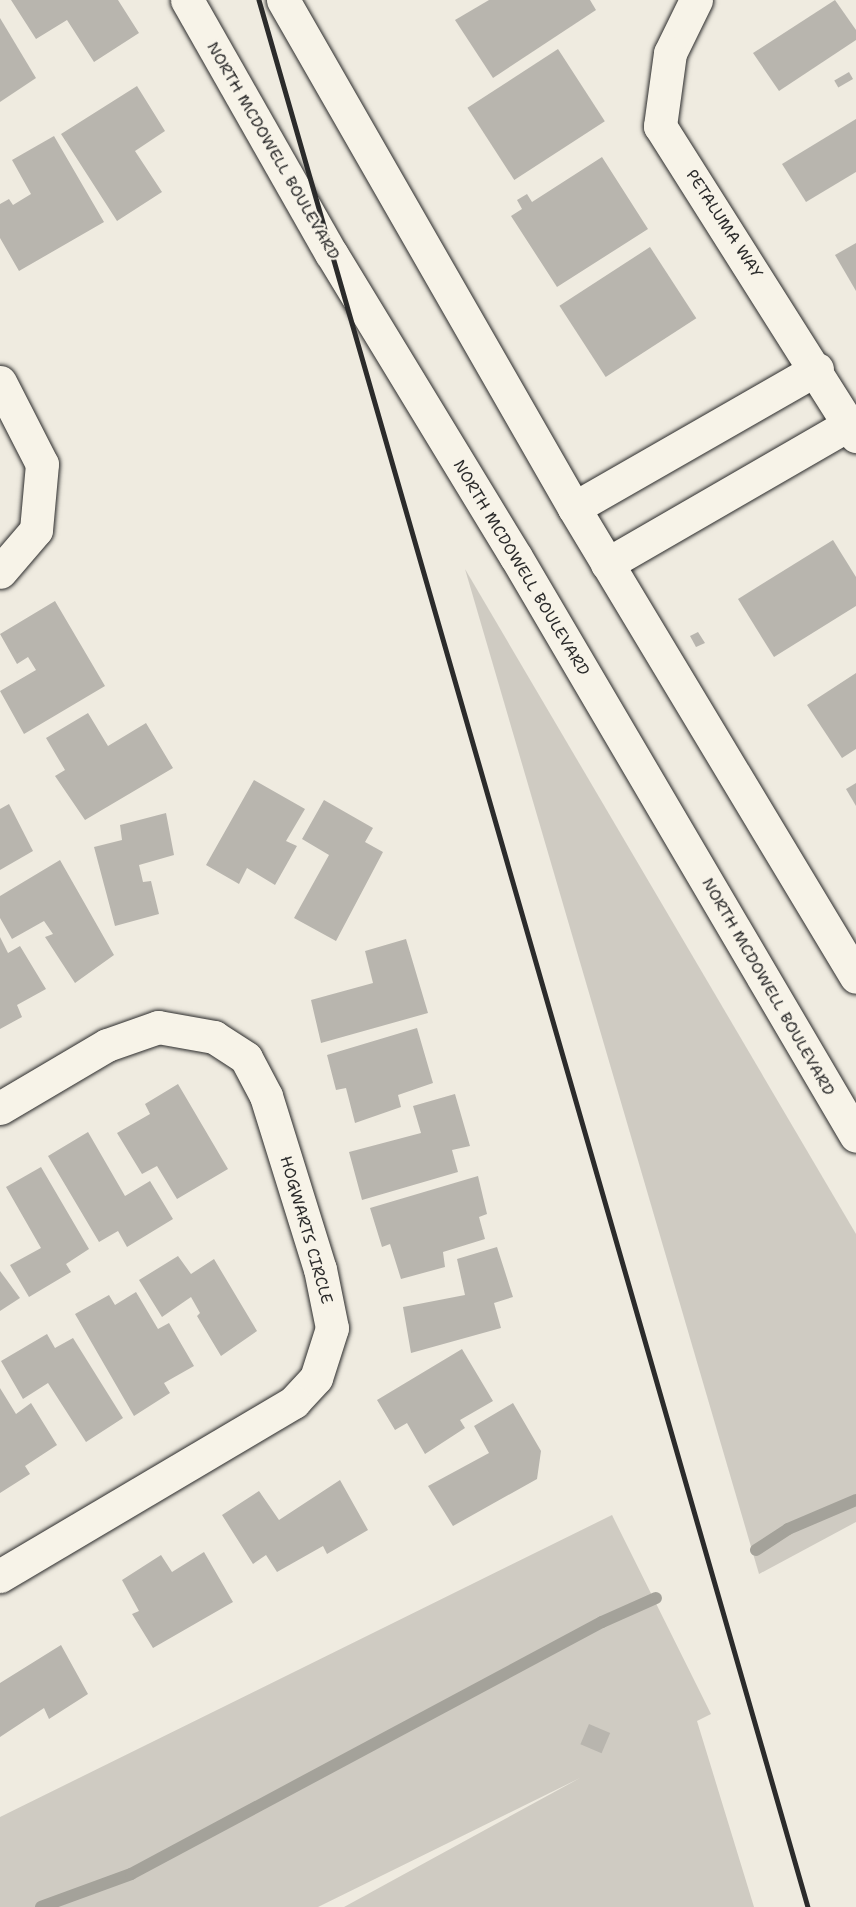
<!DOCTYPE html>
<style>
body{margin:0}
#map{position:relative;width:856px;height:1907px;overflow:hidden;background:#efebe0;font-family:"Shantell Sans",sans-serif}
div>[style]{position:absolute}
.green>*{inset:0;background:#cfcbc2}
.stream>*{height:12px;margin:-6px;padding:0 6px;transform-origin:6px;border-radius:6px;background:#a4a29a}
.building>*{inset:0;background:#b8b5ae;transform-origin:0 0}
.roads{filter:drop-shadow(0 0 2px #2b2b2b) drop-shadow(0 0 2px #2b2b2b)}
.street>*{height:33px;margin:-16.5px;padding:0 16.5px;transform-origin:16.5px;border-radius:16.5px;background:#f7f3e8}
.secondary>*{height:33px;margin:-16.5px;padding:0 16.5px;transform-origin:16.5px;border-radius:16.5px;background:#f7f3e8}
.rail>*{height:4.5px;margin:-2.25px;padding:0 2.25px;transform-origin:2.25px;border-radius:2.25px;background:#2b2b2b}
span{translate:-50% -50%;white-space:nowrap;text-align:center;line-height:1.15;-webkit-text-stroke:4.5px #f7f3e8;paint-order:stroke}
.street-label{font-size:16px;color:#2b2b2b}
</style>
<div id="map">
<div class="green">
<div style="clip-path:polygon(465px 569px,856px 1234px,856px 1522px,759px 1574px)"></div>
<div style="clip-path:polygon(612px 1515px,711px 1714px,697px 1721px,754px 1907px,344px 1907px,580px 1778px,318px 1907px,0 1907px,0 1817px)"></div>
</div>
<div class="stream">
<div style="left:756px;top:1550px;width:38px;rotate:-33deg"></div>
<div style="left:788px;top:1529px;width:74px;rotate:-23.1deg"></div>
<div style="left:41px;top:1907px;width:96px;rotate:-20.1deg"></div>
<div style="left:131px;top:1874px;width:534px;rotate:-28.15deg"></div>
<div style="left:602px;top:1622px;width:59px;rotate:-24deg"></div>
</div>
<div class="building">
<div style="clip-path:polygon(11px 0,118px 0,139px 33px,94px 62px,67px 20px,36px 39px)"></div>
<div style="clip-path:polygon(489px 0,590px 0,596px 10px,493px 78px,455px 20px)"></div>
<div style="clip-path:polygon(835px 0,856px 30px,856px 40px,779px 91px,753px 53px)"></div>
<div style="clip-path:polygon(0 18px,36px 78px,0 102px)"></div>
<div style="left:558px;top:49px;width:86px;height:108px;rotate:57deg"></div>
<div style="left:849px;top:72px;width:8px;height:17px;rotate:60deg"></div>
<div style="clip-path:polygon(137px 86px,165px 131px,135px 151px,162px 192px,117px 221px,61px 134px)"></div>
<div style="clip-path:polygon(856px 119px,856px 172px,806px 202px,782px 164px)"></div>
<div style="clip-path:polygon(54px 136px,104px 222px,19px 271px,0 238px,0 204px,9px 199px,13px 205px,31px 194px,12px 160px)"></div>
<div style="clip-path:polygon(602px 157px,648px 229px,557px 287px,511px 216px,522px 209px,517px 200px,527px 194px,532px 202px)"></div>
<div style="clip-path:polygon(856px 243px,856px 291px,835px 255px)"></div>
<div style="left:650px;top:247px;width:85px;height:108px;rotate:57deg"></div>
<div style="clip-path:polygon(833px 540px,856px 577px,856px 606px,774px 657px,738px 599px)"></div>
<div style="clip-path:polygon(55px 601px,105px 686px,24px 734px,0 691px,36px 670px,28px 657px,17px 664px,0 634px)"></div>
<div style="clip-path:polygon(698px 632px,705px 643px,696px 647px,690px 636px)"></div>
<div style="clip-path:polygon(856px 673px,856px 749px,842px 758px,807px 705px)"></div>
<div style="clip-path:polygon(88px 713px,108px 746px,146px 723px,173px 768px,85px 820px,55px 776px,65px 770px,46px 738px)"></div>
<div style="clip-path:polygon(254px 780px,305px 809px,286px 841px,297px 846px,275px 885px,247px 868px,239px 884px,206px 865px)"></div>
<div style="clip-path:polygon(856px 783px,856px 806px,846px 789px)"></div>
<div style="clip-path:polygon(324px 800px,373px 828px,365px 842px,383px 852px,336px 941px,294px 918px,329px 855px,302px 839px)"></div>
<div style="clip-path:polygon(9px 804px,33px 851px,0 870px,0 809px)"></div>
<div style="clip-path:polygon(166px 813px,174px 855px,139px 865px,143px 882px,151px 881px,159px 914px,115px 926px,94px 847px,122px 840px,120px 825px)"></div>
<div style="clip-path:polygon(60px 860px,114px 955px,75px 983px,45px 937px,53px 934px,44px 921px,12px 939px,0 918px,0 896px)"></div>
<div style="clip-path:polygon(0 937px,8px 953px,20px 946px,46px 989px,17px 1005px,22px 1017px,0 1029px)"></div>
<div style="clip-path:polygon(406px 939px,428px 1013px,321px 1043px,311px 1000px,373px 983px,365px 951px)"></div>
<div style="clip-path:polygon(417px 1028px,433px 1083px,398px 1095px,401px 1107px,355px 1123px,346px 1088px,336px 1090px,327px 1055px)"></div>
<div style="clip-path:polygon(178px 1084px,228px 1169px,177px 1199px,157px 1166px,142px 1174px,117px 1133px,150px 1114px,145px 1104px)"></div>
<div style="clip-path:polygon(455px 1094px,470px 1146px,452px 1150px,458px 1172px,362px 1200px,349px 1152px,421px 1133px,413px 1106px)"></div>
<div style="clip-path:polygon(88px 1132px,125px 1196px,150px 1181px,173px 1219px,127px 1247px,118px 1231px,99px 1242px,48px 1156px)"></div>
<div style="clip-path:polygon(41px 1167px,89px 1249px,66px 1264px,71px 1272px,29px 1297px,10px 1265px,41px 1248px,6px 1187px)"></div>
<div style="clip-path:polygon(478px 1176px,487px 1214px,479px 1217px,485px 1239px,443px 1252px,445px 1267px,401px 1279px,390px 1244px,382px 1247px,370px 1208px)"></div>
<div style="clip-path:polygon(497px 1247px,513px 1297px,494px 1303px,501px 1328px,411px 1353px,403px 1307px,465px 1295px,457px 1259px)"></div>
<div style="clip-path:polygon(178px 1256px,191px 1274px,214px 1259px,257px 1331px,221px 1356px,197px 1316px,200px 1313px,191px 1297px,162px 1317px,139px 1280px)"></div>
<div style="clip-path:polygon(0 1271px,20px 1298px,0 1311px)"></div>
<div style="clip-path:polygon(136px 1292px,158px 1329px,169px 1323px,194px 1366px,164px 1383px,170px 1393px,134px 1416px,75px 1314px,109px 1295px,115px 1305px)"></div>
<div style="clip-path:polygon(47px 1334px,55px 1348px,73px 1338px,123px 1418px,86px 1442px,48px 1383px,23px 1399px,1px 1361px)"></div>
<div style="clip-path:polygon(462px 1349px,493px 1401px,460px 1420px,465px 1428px,425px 1454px,407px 1423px,395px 1430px,377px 1400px)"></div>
<div style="clip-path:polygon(0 1388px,16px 1414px,31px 1403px,57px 1445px,25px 1466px,30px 1474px,0 1493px)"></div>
<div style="clip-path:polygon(513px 1403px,541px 1451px,537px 1479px,453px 1526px,428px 1486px,489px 1453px,474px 1426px)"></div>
<div style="clip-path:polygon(340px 1480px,368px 1530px,327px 1554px,323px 1546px,277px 1572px,266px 1555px,253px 1564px,222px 1515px,259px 1491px,279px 1520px)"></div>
<div style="clip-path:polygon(204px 1552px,233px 1602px,153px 1648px,132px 1614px,139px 1611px,122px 1580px,161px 1555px,172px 1572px)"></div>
<div style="clip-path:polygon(61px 1645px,88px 1694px,49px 1719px,44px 1708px,0 1737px,0 1683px)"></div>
<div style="left:589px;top:1724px;width:23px;height:22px;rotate:23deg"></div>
</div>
<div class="roads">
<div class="street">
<div style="left:696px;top:0;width:59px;rotate:116.1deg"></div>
<div style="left:670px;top:53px;width:74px;rotate:97.8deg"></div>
<div style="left:660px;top:126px;width:367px;rotate:57.7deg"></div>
<div style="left:0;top:382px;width:92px;rotate:62.9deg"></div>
<div style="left:42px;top:464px;width:66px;rotate:95.2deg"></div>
<div style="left:36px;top:530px;width:55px;rotate:130.6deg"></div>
<div style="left:574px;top:508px;width:280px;rotate:-29.8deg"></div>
<div style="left:607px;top:564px;width:280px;rotate:-30deg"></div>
<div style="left:0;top:1108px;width:124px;rotate:-30.5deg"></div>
<div style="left:107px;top:1045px;width:54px;rotate:-19.4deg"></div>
<div style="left:158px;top:1027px;width:57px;rotate:10.1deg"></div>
<div style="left:214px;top:1037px;width:38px;rotate:33deg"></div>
<div style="left:246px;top:1058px;width:43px;rotate:62.2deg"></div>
<div style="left:266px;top:1096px;width:181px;rotate:72.7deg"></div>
<div style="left:320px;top:1269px;width:60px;rotate:78.5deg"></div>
<div style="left:332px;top:1328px;width:52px;rotate:107.7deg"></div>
<div style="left:316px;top:1378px;width:33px;rotate:133deg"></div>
<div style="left:294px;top:1402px;width:342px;rotate:149.4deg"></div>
</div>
<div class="secondary">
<div style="left:187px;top:0;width:291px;rotate:60.4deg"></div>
<div style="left:331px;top:253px;width:356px;rotate:58.7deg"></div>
<div style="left:516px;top:557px;width:671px;rotate:59.58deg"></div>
<div style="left:283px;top:0;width:585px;rotate:60.19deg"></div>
<div style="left:574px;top:508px;width:547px;rotate:58.98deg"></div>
</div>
</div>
<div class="rail">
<div style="left:259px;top:0;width:1984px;rotate:73.94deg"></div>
</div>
<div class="street-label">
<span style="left:273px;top:151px;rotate:60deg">NORTH MCDOWELL BOULEVARD</span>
<span style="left:724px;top:224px;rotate:57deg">PETALUMA WAY</span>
<span style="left:521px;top:568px;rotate:59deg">NORTH MCDOWELL BOULEVARD</span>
<span style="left:768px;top:987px;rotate:60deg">NORTH MCDOWELL BOULEVARD</span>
<span style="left:306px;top:1230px;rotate:74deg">HOGWARTS CIRCLE</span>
</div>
</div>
